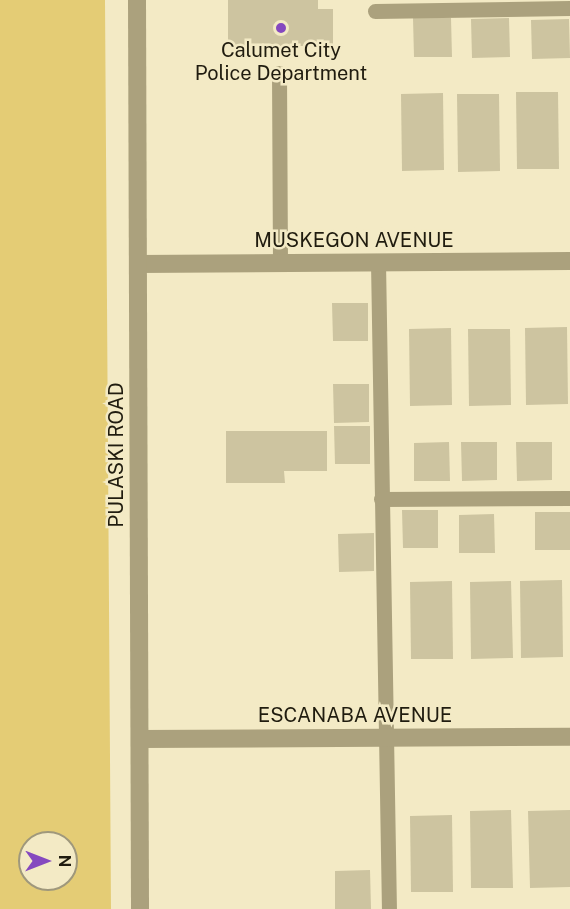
<!DOCTYPE html>
<html>
<head>
<meta charset="utf-8">
<style>
  body { margin:0 }
  #map { position:relative; width:570px; height:909px; overflow:hidden; background:#f3eac5; font-family:"Public Sans",sans-serif }
  div>[style] { position:absolute }
  [style*='--x'] { left:calc(var(--x)*1px); top:calc(var(--y)*1px); width:calc(var(--w)*1px); rotate:calc(var(--a)*1deg) }
  .green>* { inset:0; background:#e4cc75 }
  .building>* { inset:0; background:#cdc4a0 }
  .service>* { height:15px; margin:-7.5px; padding:0 7.5px; transform-origin:7.5px; border-radius:7.5px; background:#aba17d }
  .minor>* { height:18px; margin:-9px; padding:0 9px; transform-origin:9px; border-radius:9px; background:#aba17d }
  .tertiary>* { height:18px; margin:-9px; padding:0 9px; transform-origin:9px; border-radius:9px; background:#aba17d }
  .dots>* { width:16px; height:16px; translate:-50% -50%; box-sizing:border-box; border:3px solid #f3eac5; border-radius:50% }
  span { translate:-50% -50%; white-space:nowrap; text-align:center; line-height:1.15; -webkit-text-stroke:5px #f3eac5; paint-order:stroke }
  .poi-label { font-size:20px; color:#201c0f }
  .street-label { font-size:20px; color:#201c0f }
  .north { position:absolute; left:18px; top:831px; width:60px; height:60px; box-sizing:border-box; background:#f3eac5; border:2px solid #9f987c; border-radius:50%; rotate:90deg; font-size:16px; font-weight:700; line-height:24px; text-align:center; color:#201c0f }
  .north::after { content:''; display:block; margin:auto; width:21px; height:27px; background:#8549bf; clip-path:polygon(50% 0,100% 100%,50% 72%,0 100%) }
</style>
</head>
<body>
<div id="map">
  <div class="green">
    <i style="clip-path:polygon(evenodd,0 0,105px 0,111px 909px,0 909px,0 0,30px 843px,66px 843px,66px 879px,30px 879px,30px 843px)"></i>
  </div>
  <div class="building">
    <i style="clip-path:polygon(228px 0,318px 0,318px 9px,333px 9px,333px 46px,228px 46px)"></i>
    <i style="clip-path:polygon(413px 18px,451px 18px,452px 57px,414px 57px)"></i>
    <i style="clip-path:polygon(509px 18px,510px 57px,472px 58px,471px 19px)"></i>
    <i style="clip-path:polygon(569px 19px,570px 58px,532px 59px,531px 20px)"></i>
    <i style="clip-path:polygon(516px 92px,558px 92px,559px 169px,517px 169px)"></i>
    <i style="clip-path:polygon(443px 93px,444px 170px,402px 171px,401px 94px)"></i>
    <i style="clip-path:polygon(457px 94px,499px 94px,500px 171px,458px 172px)"></i>
    <i style="clip-path:polygon(332px 303px,368px 303px,368px 341px,333px 341px)"></i>
    <i style="clip-path:polygon(567px 327px,568px 404px,526px 405px,525px 328px)"></i>
    <i style="clip-path:polygon(451px 328px,452px 405px,410px 406px,409px 329px)"></i>
    <i style="clip-path:polygon(468px 329px,510px 329px,511px 405px,469px 406px)"></i>
    <i style="clip-path:polygon(333px 384px,369px 384px,369px 422px,334px 423px)"></i>
    <i style="clip-path:polygon(334px 426px,370px 426px,370px 464px,335px 464px)"></i>
    <i style="clip-path:polygon(226px 431px,327px 431px,327px 471px,284px 471px,285px 483px,226px 483px)"></i>
    <i style="clip-path:polygon(449px 442px,450px 481px,414px 481px,414px 443px)"></i>
    <i style="clip-path:polygon(461px 442px,497px 442px,497px 480px,462px 481px)"></i>
    <i style="clip-path:polygon(516px 442px,552px 442px,552px 480px,517px 481px)"></i>
    <i style="clip-path:polygon(402px 510px,438px 510px,438px 548px,403px 548px)"></i>
    <i style="clip-path:polygon(535px 512px,570px 512px,570px 550px,535px 550px)"></i>
    <i style="clip-path:polygon(494px 514px,495px 553px,459px 553px,459px 515px)"></i>
    <i style="clip-path:polygon(374px 533px,374px 571px,339px 572px,338px 534px)"></i>
    <i style="clip-path:polygon(562px 580px,563px 657px,521px 658px,520px 581px)"></i>
    <i style="clip-path:polygon(452px 581px,453px 659px,411px 659px,410px 582px)"></i>
    <i style="clip-path:polygon(511px 581px,513px 658px,471px 659px,470px 582px)"></i>
    <i style="clip-path:polygon(511px 810px,513px 888px,471px 888px,470px 811px)"></i>
    <i style="clip-path:polygon(570px 810px,570px 887px,530px 888px,528px 811px)"></i>
    <i style="clip-path:polygon(452px 815px,453px 892px,411px 892px,410px 816px)"></i>
    <i style="clip-path:polygon(370px 870px,371px 909px,335px 909px,335px 871px)"></i>
  </div>
  <div class="service">
    <i style="--x:375;--y:11;--w:195;--a:-0.9"></i>
    <i style="--x:279;--y:73;--w:190;--a:89.7"></i>
    <i style="--x:378;--y:262;--w:647;--a:89.03"></i>
    <i style="--x:381;--y:499;--w:189;--a:-0.3"></i>
  </div>
  <div class="minor">
    <i style="--x:138;--y:264;--w:432;--a:-0.4"></i>
    <i style="--x:140;--y:739;--w:430;--a:-0.3"></i>
  </div>
  <div class="tertiary">
    <i style="--x:137;--y:0;--w:909;--a:89.81"></i>
  </div>
  <div class="dots">
    <i style="left:281px;top:28px;background:#8549bf"></i>
  </div>
  <div class="poi-label">
    <span style="left:281px;top:62px">Calumet City<br>Police Department</span>
  </div>
  <div class="street-label">
    <span style="left:354px;top:240px">MUSKEGON AVENUE</span>
    <span style="left:116px;top:455px;rotate:-90deg">PULASKI ROAD</span>
    <span style="left:355px;top:715px">ESCANABA AVENUE</span>
  </div>
  <div class="north">N</div>
</div>
</body>
</html>
